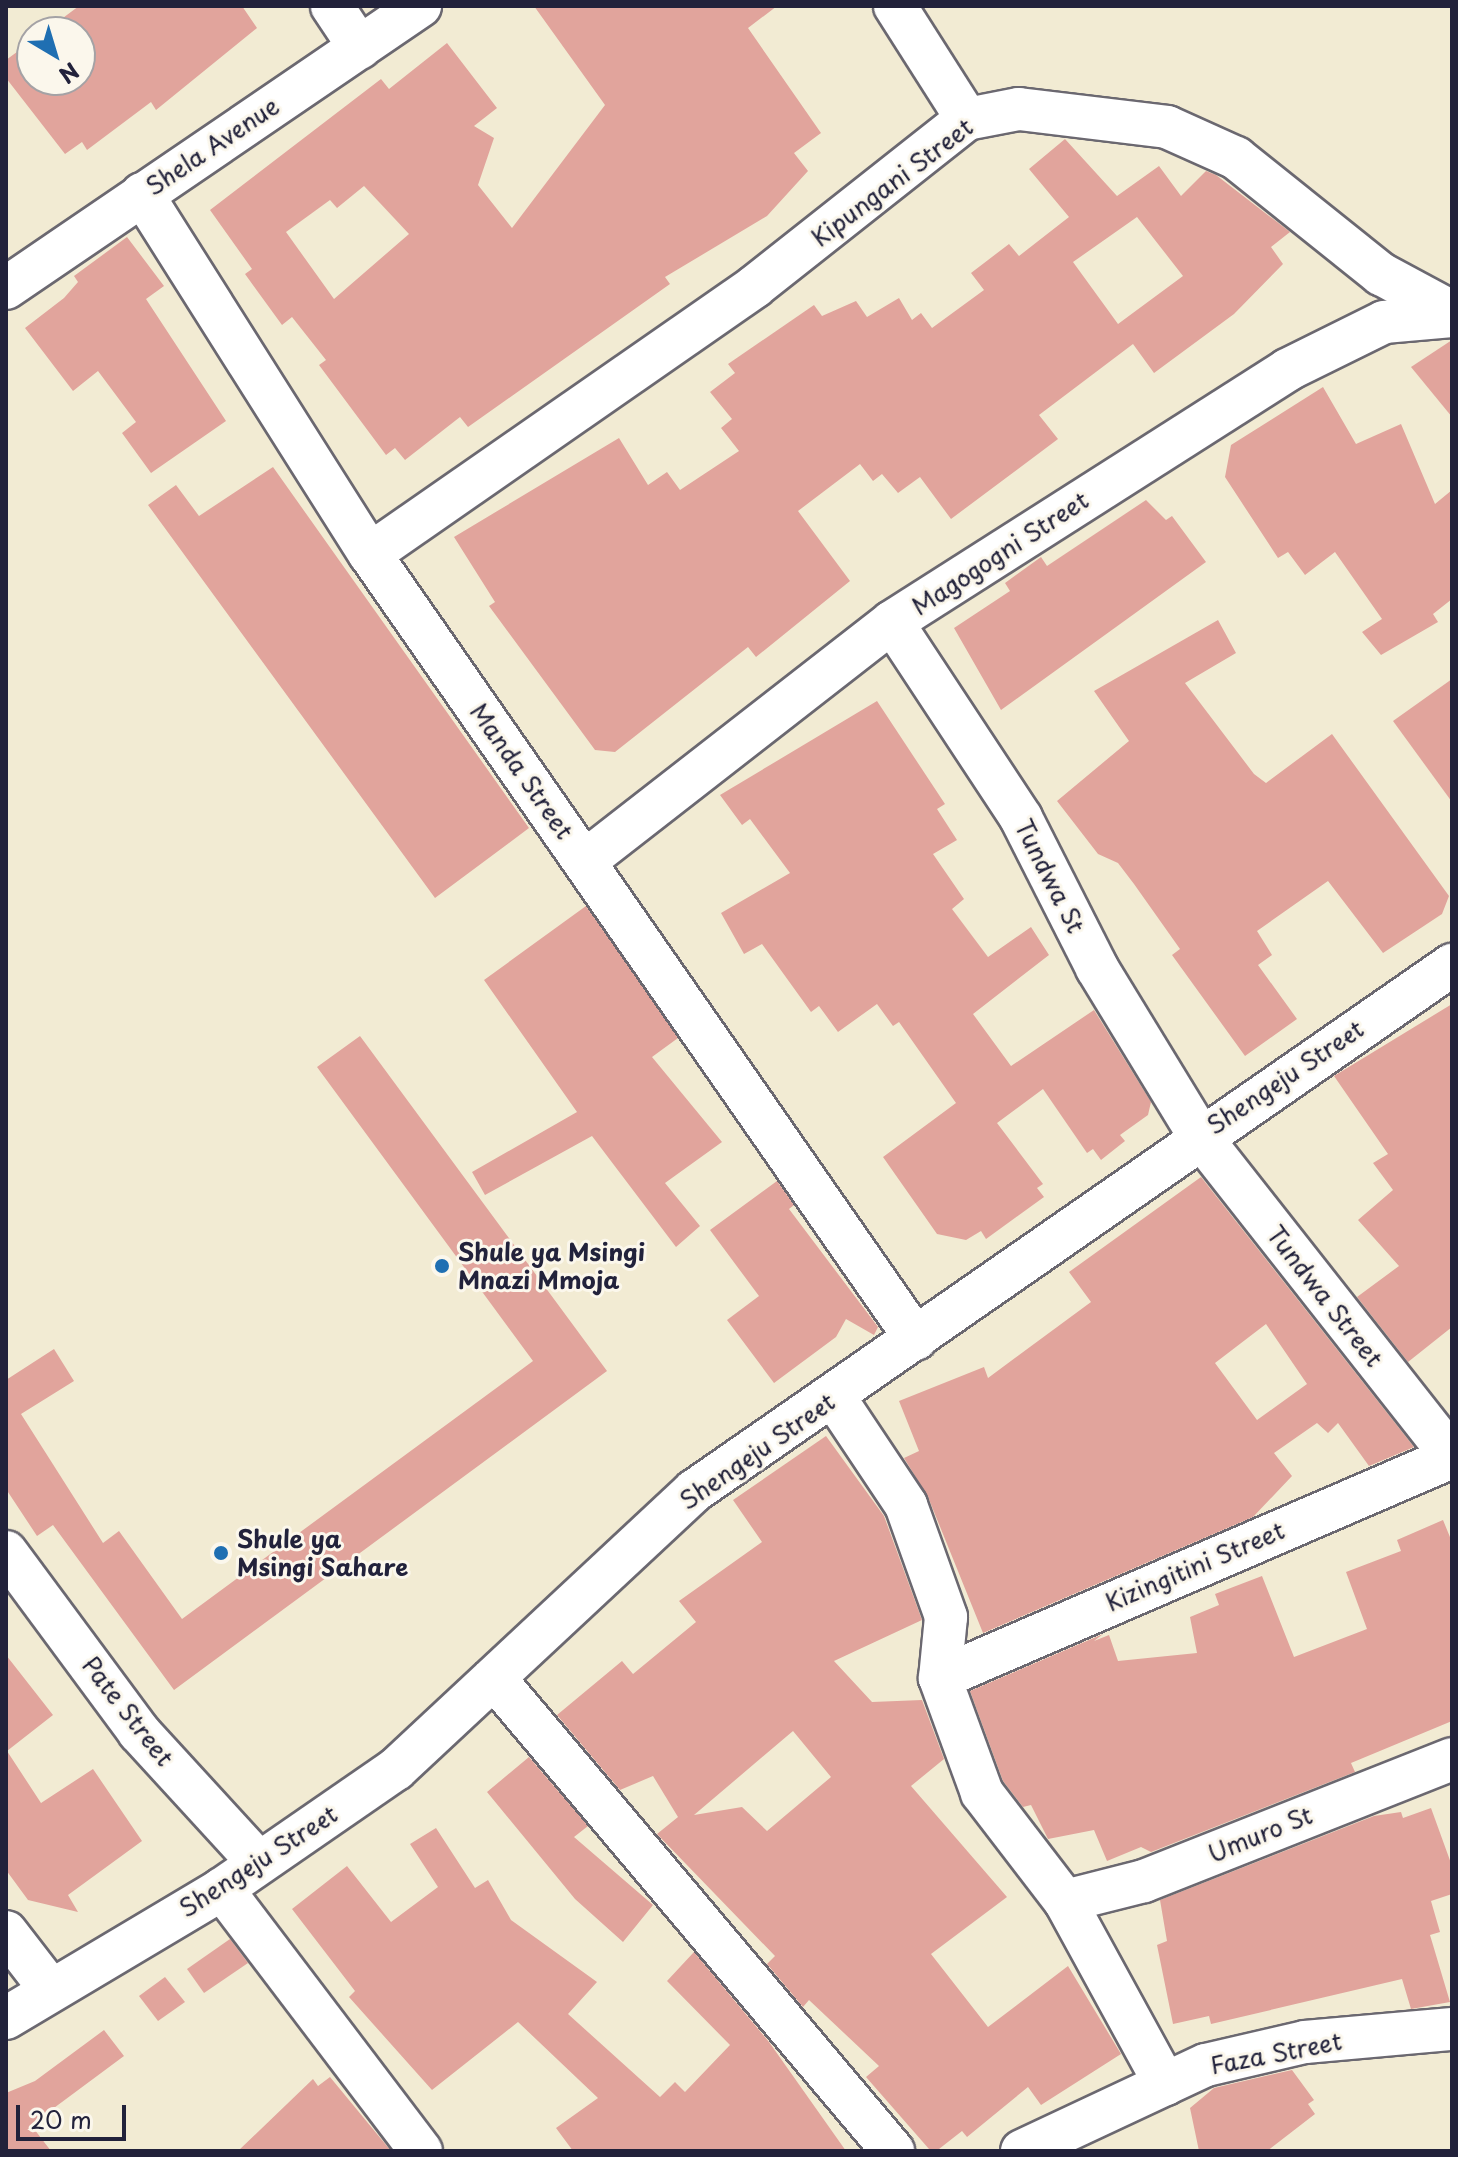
<!DOCTYPE html>
<html>
<head>
<meta charset="utf-8">
<style>
  body { margin:0 }
  #map { position:relative; width:1458px; height:2157px; overflow:hidden; background:#f2ebd3; font-family:"Playpen Sans",sans-serif }
  div>[style] { position:absolute }
  [style*='--x'] { left:calc(var(--x)*1px); top:calc(var(--y)*1px); width:calc(var(--w)*1px); rotate:calc(var(--a)*1deg) }
  .building>* { inset:0; background:#e1a49c }
  .roads { filter:drop-shadow(2px 0 #6b6870) drop-shadow(-2px 0 #6b6870) drop-shadow(0 2px #6b6870) drop-shadow(0 -2px #6b6870) }
  .minor>* { height:42px; margin:-21px; padding:0 21px; transform-origin:21px; border-radius:21px; background:#fff }
  .dots>* { width:22px; height:22px; translate:-50% -50%; box-sizing:border-box; border:4px solid #fbf7ec; border-radius:50% }
  span { translate:-50% -50%; white-space:nowrap; text-align:center; line-height:1.15; -webkit-text-stroke:6px #fbf7ec; paint-order:stroke }
  .street-label { font-size:24px; color:#22223b }
  .poi-label { font-size:24px; color:#22223b; font-weight:700 }
  .left { translate:0 -50%; text-align:left }
  .frame { position:absolute; inset:0; border:8px solid #22223b; pointer-events:none }
  .north { position:absolute; left:16px; top:16px; width:80px; height:80px; box-sizing:border-box; background:#fbf7ec; border:2px solid #a4a2a5; border-radius:50%; rotate:142deg; font-size:22px; font-weight:700; line-height:32px; text-align:center; color:#22223b }
  .north::after { content:''; display:block; margin:auto; width:28px; height:36px; background:#1f6fb2; clip-path:polygon(50% 0,100% 100%,50% 72%,0 100%) }
  .scale { position:absolute; left:16px; top:2105px; width:110px; height:36px; box-sizing:border-box; border:4px solid #22223b; border-top:0; padding-left:10px; font-size:24px; line-height:28px; white-space:nowrap; color:#22223b; -webkit-text-stroke:6px #fbf7ec; paint-order:stroke }
</style>
</head>
<body>
<div id="map">
  <div class="building">
    <i style="clip-path:polygon(79px 6px,242px 6px,257px 28px,156px 110px,151px 102px,87px 150px,82px 142px,65px 154px,6px 78px,6px 60px,32px 41px,32px 80px,80px 80px,80px 32px,44px 32px)"></i>
    <i style="clip-path:polygon(evenodd,534px 6px,777px 6px,748px 28px,821px 133px,794px 153px,808px 171px,767px 216px,665px 277px,670px 284px,468px 427px,460px 417px,405px 460px,395px 448px,386px 455px,319px 365px,326px 360px,292px 317px,282px 325px,245px 274px,252px 269px,210px 210px,381px 79px,389px 89px,447px 43px,497px 108px,474px 126px,494px 138px,478px 185px,512px 228px,605px 105px,534px 6px,364px 186px,409px 234px,334px 299px,286px 232px,330px 200px,337px 208px,364px 186px)"></i>
    <i style="clip-path:polygon(evenodd,1065px 139px,1117px 196px,1159px 166px,1181px 196px,1206px 171px,1216px 175px,1290px 232px,1271px 247px,1283px 264px,1234px 314px,1154px 373px,1133px 344px,1039px 415px,1058px 439px,951px 519px,920px 477px,898px 493px,882px 474px,873px 481px,860px 464px,798px 511px,850px 581px,756px 657px,748px 647px,615px 752px,595px 750px,489px 606px,495px 602px,454px 537px,619px 438px,648px 485px,667px 472px,680px 490px,739px 451px,721px 428px,732px 419px,710px 392px,735px 373px,728px 364px,814px 305px,822px 316px,856px 301px,867px 317px,899px 298px,912px 320px,921px 313px,932px 328px,984px 290px,971px 273px,1009px 244px,1019px 256px,1069px 217px,1029px 169px,1065px 139px,1137px 217px,1183px 276px,1118px 324px,1073px 262px,1137px 217px)"></i>
    <i style="clip-path:polygon(127px 237px,164px 286px,146px 299px,226px 421px,151px 473px,122px 433px,136px 422px,98px 371px,73px 391px,25px 328px,64px 298px,78px 282px,74px 276px)"></i>
    <i style="clip-path:polygon(1452px 340px,1452px 417px,1411px 367px)"></i>
    <i style="clip-path:polygon(1323px 387px,1356px 444px,1401px 424px,1435px 504px,1452px 490px,1452px 599px,1433px 614px,1438px 622px,1381px 655px,1362px 632px,1382px 619px,1335px 552px,1305px 575px,1288px 552px,1278px 558px,1225px 477px,1231px 445px)"></i>
    <i style="clip-path:polygon(273px 467px,529px 828px,435px 898px,148px 505px,176px 485px,199px 516px)"></i>
    <i style="clip-path:polygon(1146px 500px,1166px 520px,1172px 516px,1206px 562px,1001px 710px,954px 628px,1010px 591px,1005px 583px,1041px 557px,1047px 566px)"></i>
    <i style="clip-path:polygon(1218px 620px,1236px 653px,1185px 683px,1254px 774px,1266px 783px,1332px 734px,1449px 896px,1442px 914px,1383px 953px,1328px 881px,1257px 931px,1272px 955px,1258px 965px,1297px 1019px,1245px 1056px,1172px 955px,1180px 949px,1134px 884px,1118px 863px,1098px 854px,1057px 801px,1129px 741px,1094px 691px)"></i>
    <i style="clip-path:polygon(1452px 679px,1452px 802px,1393px 721px)"></i>
    <i style="clip-path:polygon(877px 701px,945px 804px,937px 809px,957px 840px,933px 854px,964px 899px,952px 909px,988px 957px,1031px 927px,1049px 955px,973px 1014px,1011px 1066px,1094px 1010px,1151px 1102px,1148px 1115px,1120px 1135px,1125px 1141px,1101px 1160px,1093px 1149px,1087px 1153px,1043px 1089px,997px 1123px,1043px 1184px,1037px 1188px,1044px 1197px,986px 1239px,981px 1231px,966px 1240px,937px 1234px,883px 1157px,956px 1103px,899px 1022px,893px 1026px,877px 1004px,838px 1032px,819px 1006px,811px 1012px,762px 944px,744px 954px,721px 913px,790px 873px,750px 819px,742px 825px,720px 795px)"></i>
    <i style="clip-path:polygon(586px 906px,678px 1038px,652px 1057px,722px 1142px,665px 1183px,700px 1226px,676px 1247px,592px 1136px,485px 1195px,472px 1172px,577px 1112px,484px 980px)"></i>
    <i style="clip-path:polygon(1452px 1004px,1452px 1327px,1408px 1362px,1357px 1297px,1399px 1266px,1358px 1220px,1393px 1190px,1373px 1163px,1388px 1154px,1334px 1076px)"></i>
    <i style="clip-path:polygon(360px 1036px,607px 1371px,174px 1690px,53px 1525px,37px 1536px,6px 1489px,6px 1380px,54px 1349px,74px 1381px,21px 1414px,103px 1543px,119px 1531px,182px 1619px,533px 1361px,317px 1067px)"></i>
    <i style="clip-path:polygon(evenodd,1201px 1177px,1414px 1447px,1369px 1466px,1338px 1423px,1328px 1433px,1317px 1423px,1274px 1453px,1292px 1476px,1253px 1517px,983px 1633px,928px 1497px,904px 1458px,919px 1451px,899px 1401px,984px 1367px,988px 1378px,1091px 1302px,1069px 1272px,1201px 1177px,1266px 1324px,1307px 1384px,1257px 1420px,1215px 1363px,1266px 1324px)"></i>
    <i style="clip-path:polygon(777px 1181px,794px 1205px,789px 1209px,878px 1327px,874px 1335px,846px 1319px,836px 1337px,774px 1383px,727px 1320px,759px 1296px,710px 1230px)"></i>
    <i style="clip-path:polygon(evenodd,826px 1436px,884px 1516px,922px 1620px,834px 1661px,872px 1702px,922px 1700px,944px 1759px,911px 1786px,1007px 1897px,931px 1954px,988px 2027px,1068px 1966px,1121px 2054px,1041px 2105px,1028px 2087px,967px 2137px,962px 2131px,939px 2149px,929px 2149px,866px 2077px,879px 2066px,809px 2000px,803px 2007px,767px 1964px,775px 1956px,657px 1834px,678px 1817px,653px 1776px,620px 1790px,557px 1715px,622px 1661px,633px 1674px,696px 1622px,679px 1601px,762px 1542px,733px 1500px,826px 1436px,793px 1731px,831px 1777px,767px 1831px,742px 1807px,694px 1815px,793px 1731px)"></i>
    <i style="clip-path:polygon(1443px 1520px,1452px 1542px,1452px 1721px,1351px 1763px,1355px 1772px,1151px 1852px,1141px 1847px,1107px 1861px,1094px 1830px,1048px 1839px,1031px 1805px,1023px 1807px,1003px 1781px,970px 1691px,1103px 1634px,1094px 1641px,1109px 1635px,1118px 1661px,1197px 1653px,1190px 1617px,1219px 1605px,1215px 1594px,1262px 1576px,1294px 1657px,1367px 1629px,1346px 1572px,1401px 1551px,1397px 1540px)"></i>
    <i style="clip-path:polygon(6px 1655px,53px 1715px,7px 1751px,41px 1803px,93px 1769px,142px 1841px,68px 1895px,78px 1912px,28px 1900px,6px 1870px)"></i>
    <i style="clip-path:polygon(529px 1757px,588px 1826px,574px 1837px,653px 1905px,623px 1942px,575px 1899px,487px 1792px)"></i>
    <i style="clip-path:polygon(1431px 1808px,1452px 1866px,1452px 1894px,1431px 1901px,1440px 1932px,1430px 1935px,1450px 2002px,1411px 2009px,1402px 1979px,1211px 2024px,1209px 2016px,1173px 2024px,1157px 1945px,1167px 1941px,1160px 1900px,1374px 1816px,1401px 1812px,1403px 1818px)"></i>
    <i style="clip-path:polygon(436px 1828px,475px 1888px,488px 1880px,511px 1920px,597px 1982px,568px 2014px,660px 2097px,675px 2082px,685px 2092px,730px 2045px,667px 1981px,694px 1952px,769px 2042px,846px 2151px,573px 2151px,556px 2128px,598px 2098px,518px 2022px,432px 2090px,349px 1997px,355px 1991px,292px 1909px,347px 1866px,391px 1922px,438px 1887px,410px 1844px)"></i>
    <i style="clip-path:polygon(230px 1939px,248px 1963px,204px 1993px,187px 1969px)"></i>
    <i style="clip-path:polygon(165px 1977px,185px 2002px,158px 2021px,139px 1996px)"></i>
    <i style="clip-path:polygon(104px 2030px,124px 2056px,31px 2125px,51px 2151px,6px 2151px,6px 2093px,35px 2081px)"></i>
    <i style="clip-path:polygon(1292px 2070px,1314px 2100px,1308px 2104px,1315px 2114px,1267px 2151px,1199px 2151px,1190px 2108px,1214px 2088px)"></i>
    <i style="clip-path:polygon(330px 2077px,391px 2151px,238px 2151px,313px 2079px,318px 2086px)"></i>
  </div>
  <div class="roads">
    <div class="minor">
      <i style="--x:332;--y:6;--w:50;--a:56.3"></i>
      <i style="--x:895;--y:6;--w:134;--a:57.5"></i>
      <i style="--x:142;--y:194;--w:426;--a:57.7"></i>
      <i style="--x:370;--y:554;--w:956;--a:55.18"></i>
      <i style="--x:6;--y:288;--w:501;--a:-34.26"></i>
      <i style="--x:370;--y:554;--w:468;--a:-34.8"></i>
      <i style="--x:754;--y:287;--w:271;--a:-38.3"></i>
      <i style="--x:967;--y:119;--w:53;--a:-10.9"></i>
      <i style="--x:1019;--y:109;--w:149;--a:6.9"></i>
      <i style="--x:1167;--y:127;--w:76;--a:24.2"></i>
      <i style="--x:1236;--y:158;--w:186;--a:38.7"></i>
      <i style="--x:1381;--y:274;--w:81;--a:28.2"></i>
      <i style="--x:892;--y:622;--w:235;--a:56.6"></i>
      <i style="--x:1021;--y:818;--w:168;--a:63.1"></i>
      <i style="--x:1097;--y:968;--w:196;--a:58.6"></i>
      <i style="--x:1199;--y:1135;--w:409;--a:51.8"></i>
      <i style="--x:585;--y:861;--w:389;--a:-37.9"></i>
      <i style="--x:892;--y:622;--w:469;--a:-32.5"></i>
      <i style="--x:1287;--y:370;--w:108;--a:-26.3"></i>
      <i style="--x:1384;--y:322;--w:68;--a:-5"></i>
      <i style="--x:834;--y:1397;--w:130;--a:56.3"></i>
      <i style="--x:906;--y:1505;--w:119;--a:70.3"></i>
      <i style="--x:946;--y:1617;--w:61;--a:95.6"></i>
      <i style="--x:940;--y:1678;--w:122;--a:69.9"></i>
      <i style="--x:982;--y:1793;--w:136;--a:52.5"></i>
      <i style="--x:1065;--y:1901;--w:209;--a:61.3"></i>
      <i style="--x:6;--y:1552;--w:224;--a:53.5"></i>
      <i style="--x:139;--y:1732;--w:176;--a:47.5"></i>
      <i style="--x:494;--y:1678;--w:619;--a:49.85"></i>
      <i style="--x:940;--y:1678;--w:558;--a:-23.35"></i>
      <i style="--x:222;--y:1889;--w:329;--a:52.8"></i>
      <i style="--x:1065;--y:1901;--w:81;--a:-14.2"></i>
      <i style="--x:1144;--y:1881;--w:331;--a:-21.6"></i>
      <i style="--x:6;--y:1932;--w:72;--a:52.3"></i>
      <i style="--x:6;--y:2018;--w:252;--a:-30.8"></i>
      <i style="--x:222;--y:1889;--w:211;--a:-34.6"></i>
      <i style="--x:396;--y:1769;--w:408;--a:-43"></i>
      <i style="--x:694;--y:1491;--w:923;--a:-34.76"></i>
      <i style="--x:1022;--y:2151;--w:203;--a:-25.1"></i>
      <i style="--x:1206;--y:2065;--w:102;--a:-13.1"></i>
      <i style="--x:1305;--y:2042;--w:148;--a:-5.1"></i>
    </div>
  </div>
  <div class="dots">
    <i style="left:442px;top:1266px;background:#1f6fb2"></i>
    <i style="left:221px;top:1553px;background:#1f6fb2"></i>
  </div>
  <div class="street-label">
    <span style="left:212px;top:146px;rotate:-34deg">Shela Avenue</span>
    <span style="left:892px;top:182px;rotate:-37deg">Kipungani Street</span>
    <span style="left:1000px;top:553px;rotate:-33deg">Magogogni Street</span>
    <span style="left:522px;top:771px;rotate:55deg">Manda Street</span>
    <span style="left:1050px;top:876px;rotate:63deg">Tundwa St</span>
    <span style="left:1285px;top:1077px;rotate:-34deg">Shengeju Street</span>
    <span style="left:1325px;top:1296px;rotate:52deg">Tundwa Street</span>
    <span style="left:757px;top:1451px;rotate:-35deg">Shengeju Street</span>
    <span style="left:1195px;top:1566px;rotate:-23deg">Kizingitini Street</span>
    <span style="left:128px;top:1711px;rotate:52deg">Pate Street</span>
    <span style="left:1260px;top:1834px;rotate:-22deg">Umuro St</span>
    <span style="left:258px;top:1861px;rotate:-33deg">Shengeju Street</span>
    <span style="left:1276px;top:2053px;rotate:-11deg">Faza Street</span>
  </div>
  <div class="poi-label">
    <span class="left" style="left:458px;top:1266px">Shule ya Msingi<br>Mnazi Mmoja</span>
    <span class="left" style="left:237px;top:1553px">Shule ya<br>Msingi Sahare</span>
  </div>
  <div class="frame"></div>
  <div class="north">N</div>
  <div class="scale">20 m</div>
</div>
</body>
</html>
